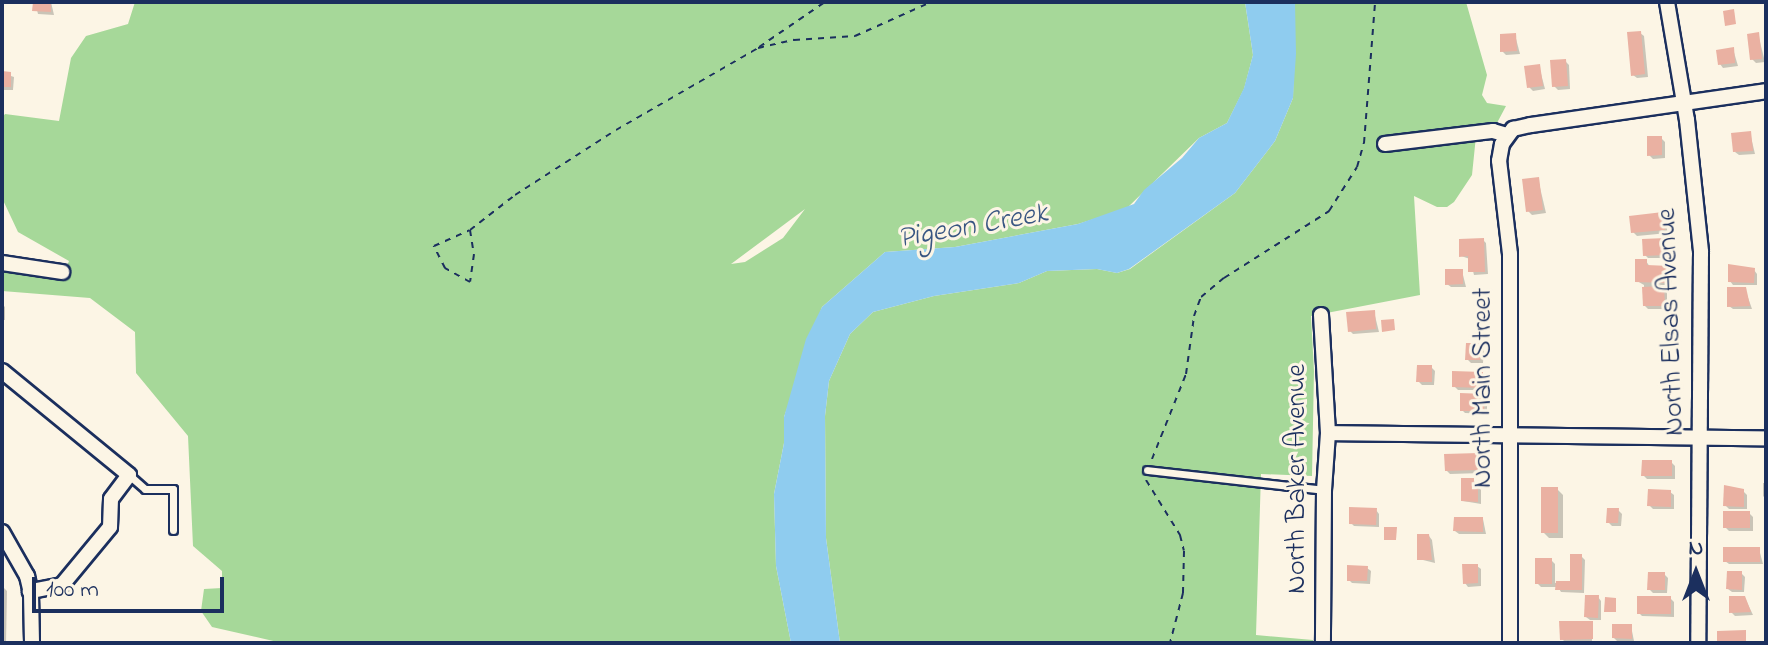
<!DOCTYPE html>
<html>
<head>
<meta charset="utf-8">
<style>
  body { margin:0 }
  #map { position:relative; width:1768px; height:645px; overflow:hidden; background:#fcf5e5; font-family:"Indie Flower",sans-serif }
  div>[style] { position:absolute }
  [style*='--x'] { left:calc(var(--x)*1px); top:calc(var(--y)*1px); width:calc(var(--w)*1px); rotate:calc(var(--a)*1deg) }
  .green>* { inset:0; background:#a6d899 }
  .water>* { inset:0; background:#8fccef }
  .shadow>* { inset:0; background:#0003 }
  .building>* { inset:0; background:#eab1a2 }
  .path>* { height:2px; margin-top:-1px; transform-origin:0; background:repeating-linear-gradient(90deg,#1b2f5e 0 6px,transparent 0 12px) }
  .roads { filter:drop-shadow(2px 0 #1b2f5e) drop-shadow(-2px 0 #1b2f5e) drop-shadow(0 2px #1b2f5e) drop-shadow(0 -2px #1b2f5e) }
  .lane>* { height:7px; margin:-3.5px; padding:0 3.5px; transform-origin:3.5px; border-radius:3.5px; background:#fcf5e5 }
  .street>* { height:14px; margin:-7px; padding:0 7px; transform-origin:7px; border-radius:7px; background:#fcf5e5 }
  span { translate:-50% -50%; white-space:nowrap; text-align:center; line-height:1.15; -webkit-text-stroke:6px #fcf5e5; paint-order:stroke }
  .street-label { font-size:28px; color:#1b2f5e }
  .water-label { font-size:30px; color:#385682; font-style:italic }
  .frame { position:absolute; inset:0; border:4px solid #1b2f5e; pointer-events:none }
  .north { position:absolute; left:1656px; top:533px; width:80px; height:80px; -webkit-text-stroke:6px #fcf5e5; paint-order:stroke; rotate:0deg; font-size:22px; font-weight:700; line-height:32px; text-align:center; color:#1b2f5e }
  .north::after { content:''; display:block; margin:auto; width:28px; height:36px; background:#1b2f5e; clip-path:polygon(50% 0,100% 100%,50% 72%,0 100%) }
  .scale { position:absolute; left:32px; top:577px; width:192px; height:36px; box-sizing:border-box; border:4px solid #1b2f5e; border-top:0; padding-left:10px; font-size:24px; line-height:28px; white-space:nowrap; color:#1b2f5e; -webkit-text-stroke:6px #fcf5e5; paint-order:stroke }
</style>
</head>
<body>
<div id="map">
  <div class="green">
    <i style="clip-path:polygon(evenodd,135px 2px,1245px 2px,1253px 55px,1244px 89px,1227px 123px,1199px 138px,1126px 209px,1078px 224px,955px 247px,885px 252px,822px 307px,784px 417px,784px 443px,774px 494px,776px 566px,791px 643px,282px 643px,212px 627px,201px 611px,204px 589px,222px 588px,222px 571px,193px 546px,188px 436px,136px 373px,135px 332px,90px 298px,2px 291px,2px 270px,62px 278px,69px 261px,18px 232px,2px 198px,2px 118px,5px 114px,59px 121px,71px 58px,86px 36px,128px 24px,135px 2px,805px 209px,783px 238px,745px 262px,731px 264px,805px 209px)"></i>
    <i style="clip-path:polygon(1295px 2px,1466px 2px,1487px 75px,1482px 95px,1487px 103px,1506px 106px,1497px 123px,1476px 136px,1472px 175px,1454px 202px,1447px 207px,1437px 207px,1414px 196px,1420px 295px,1311px 316px,1314px 371px,1312px 476px,1261px 474px,1256px 635px,1313px 640px,1313px 643px,840px 643px,826px 538px,825px 416px,829px 381px,850px 334px,873px 312px,934px 296px,1019px 283px,1047px 271px,1097px 269px,1117px 273px,1130px 269px,1235px 193px,1275px 141px,1293px 98px)"></i>
  </div>
  <div class="water">
    <i style="clip-path:polygon(1245px 2px,1295px 2px,1296px 54px,1293px 98px,1275px 141px,1235px 193px,1129px 269px,1117px 273px,1097px 269px,1047px 271px,1019px 283px,934px 296px,873px 312px,850px 334px,829px 381px,825px 416px,826px 538px,840px 643px,791px 643px,776px 566px,774px 494px,784px 443px,784px 417px,806px 339px,822px 307px,885px 252px,955px 247px,1078px 224px,1134px 204px,1144px 190px,1182px 158px,1199px 138px,1227px 123px,1244px 88px,1253px 55px)"></i>
  </div>
  <div class="shadow">
    <i style="clip-path:polygon(35px 2px,51px 2px,54px 15px,38px 14px)"></i>
    <i style="clip-path:polygon(1640px 33px,1644px 36px,1648px 77px,1637px 78px,1633px 75px)"></i>
    <i style="clip-path:polygon(1758px 34px,1765px 62px,1756px 63px,1752px 59px)"></i>
    <i style="clip-path:polygon(1515px 35px,1520px 54px,1506px 55px,1502px 51px)"></i>
    <i style="clip-path:polygon(1733px 49px,1738px 66px,1723px 68px,1720px 64px)"></i>
    <i style="clip-path:polygon(1565px 61px,1569px 65px,1570px 89px,1558px 90px,1554px 86px)"></i>
    <i style="clip-path:polygon(1539px 66px,1545px 89px,1533px 91px,1529px 87px)"></i>
    <i style="clip-path:polygon(2px 73px,14px 77px,13px 90px,2px 90px)"></i>
    <i style="clip-path:polygon(1750px 133px,1755px 154px,1739px 155px,1735px 152px)"></i>
    <i style="clip-path:polygon(1661px 138px,1665px 142px,1665px 158px,1653px 159px,1649px 155px)"></i>
    <i style="clip-path:polygon(1538px 179px,1546px 213px,1532px 215px,1528px 211px)"></i>
    <i style="clip-path:polygon(1663px 214px,1668px 233px,1637px 236px,1633px 232px)"></i>
    <i style="clip-path:polygon(1483px 240px,1486px 243px,1488px 274px,1474px 275px,1470px 259px,1461px 256px)"></i>
    <i style="clip-path:polygon(1665px 240px,1669px 258px,1648px 258px,1645px 255px)"></i>
    <i style="clip-path:polygon(1646px 261px,1650px 267px,1668px 268px,1672px 271px,1671px 285px,1660px 285px,1667px 292px,1667px 309px,1648px 309px,1644px 305px,1644px 285px,1637px 281px)"></i>
    <i style="clip-path:polygon(1754px 270px,1757px 274px,1757px 285px,1733px 285px,1730px 281px)"></i>
    <i style="clip-path:polygon(1462px 271px,1466px 287px,1451px 287px,1447px 284px)"></i>
    <i style="clip-path:polygon(1745px 289px,1752px 309px,1733px 309px,1729px 306px)"></i>
    <i style="clip-path:polygon(2px 304px,5px 307px,5px 320px,2px 320px)"></i>
    <i style="clip-path:polygon(1374px 312px,1379px 332px,1353px 334px,1350px 331px)"></i>
    <i style="clip-path:polygon(1480px 345px,1484px 349px,1483px 363px,1471px 363px,1467px 359px)"></i>
    <i style="clip-path:polygon(1431px 367px,1435px 371px,1434px 385px,1422px 385px,1418px 381px)"></i>
    <i style="clip-path:polygon(1483px 374px,1486px 377px,1486px 390px,1458px 390px,1454px 386px)"></i>
    <i style="clip-path:polygon(1484px 396px,1487px 400px,1487px 414px,1465px 413px,1462px 410px)"></i>
    <i style="clip-path:polygon(1478px 455px,1482px 473px,1450px 474px,1446px 470px)"></i>
    <i style="clip-path:polygon(1671px 462px,1675px 466px,1675px 479px,1647px 479px,1643px 475px)"></i>
    <i style="clip-path:polygon(1473px 480px,1481px 490px,1481px 504px,1463px 501px)"></i>
    <i style="clip-path:polygon(1763px 483px,1766px 483px,1766px 499px,1763px 496px)"></i>
    <i style="clip-path:polygon(1557px 489px,1563px 495px,1563px 538px,1549px 538px,1543px 532px)"></i>
    <i style="clip-path:polygon(1743px 491px,1747px 495px,1747px 509px,1729px 509px,1725px 505px)"></i>
    <i style="clip-path:polygon(1670px 492px,1674px 495px,1674px 509px,1653px 509px,1649px 505px)"></i>
    <i style="clip-path:polygon(1376px 510px,1379px 514px,1379px 527px,1354px 526px,1351px 523px)"></i>
    <i style="clip-path:polygon(1618px 510px,1622px 514px,1621px 526px,1612px 526px,1608px 522px)"></i>
    <i style="clip-path:polygon(1749px 513px,1753px 517px,1753px 531px,1729px 531px,1725px 527px)"></i>
    <i style="clip-path:polygon(1483px 519px,1486px 534px,1459px 534px,1455px 531px)"></i>
    <i style="clip-path:polygon(1429px 536px,1432px 540px,1435px 563px,1419px 559px)"></i>
    <i style="clip-path:polygon(1759px 549px,1763px 564px,1729px 564px,1725px 561px)"></i>
    <i style="clip-path:polygon(1581px 556px,1585px 560px,1584px 593px,1561px 592px,1558px 587px,1541px 587px,1537px 583px,1551px 560px,1555px 564px,1555px 583px,1572px 583px)"></i>
    <i style="clip-path:polygon(1477px 566px,1481px 569px,1481px 586px,1468px 587px,1465px 583px)"></i>
    <i style="clip-path:polygon(1367px 568px,1371px 571px,1370px 584px,1352px 583px,1349px 580px)"></i>
    <i style="clip-path:polygon(1741px 573px,1745px 577px,1744px 592px,1732px 592px,1728px 589px)"></i>
    <i style="clip-path:polygon(1664px 574px,1668px 578px,1667px 593px,1653px 593px,1649px 589px)"></i>
    <i style="clip-path:polygon(2px 586px,7px 591px,6px 643px,2px 643px)"></i>
    <i style="clip-path:polygon(1598px 597px,1601px 601px,1601px 620px,1590px 620px,1586px 617px)"></i>
    <i style="clip-path:polygon(1670px 598px,1674px 602px,1674px 617px,1642px 616px,1639px 613px)"></i>
    <i style="clip-path:polygon(1745px 598px,1753px 615px,1735px 616px,1731px 612px)"></i>
    <i style="clip-path:polygon(1592px 623px,1592px 642px,1565px 642px,1562px 639px)"></i>
    <i style="clip-path:polygon(1631px 626px,1634px 641px,1617px 641px,1614px 638px)"></i>
  </div>
  <div class="building">
    <i style="clip-path:polygon(33px 2px,51px 2px,51px 12px,32px 11px)"></i>
    <i style="clip-path:polygon(1734px 9px,1736px 24px,1725px 26px,1723px 11px)"></i>
    <i style="clip-path:polygon(1641px 31px,1645px 74px,1631px 76px,1627px 32px)"></i>
    <i style="clip-path:polygon(1759px 32px,1762px 59px,1750px 60px,1747px 34px)"></i>
    <i style="clip-path:polygon(1516px 33px,1517px 51px,1500px 52px,1500px 34px)"></i>
    <i style="clip-path:polygon(1734px 47px,1735px 63px,1718px 65px,1716px 50px)"></i>
    <i style="clip-path:polygon(1566px 59px,1568px 86px,1552px 87px,1550px 60px)"></i>
    <i style="clip-path:polygon(1540px 64px,1543px 86px,1527px 88px,1524px 66px)"></i>
    <i style="clip-path:polygon(2px 71px,11px 72px,11px 87px,2px 87px)"></i>
    <i style="clip-path:polygon(1751px 131px,1753px 151px,1733px 152px,1731px 133px)"></i>
    <i style="clip-path:polygon(1647px 136px,1662px 136px,1662px 155px,1647px 156px)"></i>
    <i style="clip-path:polygon(1539px 177px,1543px 210px,1526px 212px,1522px 179px)"></i>
    <i style="clip-path:polygon(1663px 212px,1665px 230px,1631px 233px,1629px 216px)"></i>
    <i style="clip-path:polygon(1484px 238px,1485px 272px,1468px 272px,1468px 256px,1459px 257px,1459px 239px)"></i>
    <i style="clip-path:polygon(1666px 238px,1666px 255px,1643px 256px,1642px 239px)"></i>
    <i style="clip-path:polygon(1635px 259px,1647px 259px,1647px 265px,1669px 266px,1669px 283px,1635px 282px)"></i>
    <i style="clip-path:polygon(1728px 264px,1755px 268px,1754px 283px,1728px 282px)"></i>
    <i style="clip-path:polygon(1445px 269px,1463px 269px,1463px 284px,1445px 285px)"></i>
    <i style="clip-path:polygon(1664px 286px,1665px 306px,1643px 306px,1642px 287px)"></i>
    <i style="clip-path:polygon(1727px 287px,1746px 287px,1750px 306px,1727px 307px)"></i>
    <i style="clip-path:polygon(1375px 310px,1376px 329px,1348px 332px,1346px 312px)"></i>
    <i style="clip-path:polygon(1394px 319px,1395px 330px,1382px 332px,1381px 320px)"></i>
    <i style="clip-path:polygon(1466px 343px,1481px 343px,1480px 360px,1465px 360px)"></i>
    <i style="clip-path:polygon(1417px 365px,1432px 365px,1432px 382px,1416px 382px)"></i>
    <i style="clip-path:polygon(1452px 371px,1483px 372px,1483px 388px,1452px 387px)"></i>
    <i style="clip-path:polygon(1460px 393px,1485px 394px,1484px 411px,1460px 411px)"></i>
    <i style="clip-path:polygon(1479px 453px,1479px 470px,1445px 471px,1444px 454px)"></i>
    <i style="clip-path:polygon(1642px 460px,1672px 460px,1672px 476px,1641px 476px)"></i>
    <i style="clip-path:polygon(1461px 478px,1474px 478px,1474px 484px,1478px 484px,1478px 502px,1461px 501px)"></i>
    <i style="clip-path:polygon(1724px 485px,1744px 489px,1744px 507px,1723px 506px)"></i>
    <i style="clip-path:polygon(1541px 487px,1558px 487px,1558px 533px,1541px 533px)"></i>
    <i style="clip-path:polygon(1648px 489px,1671px 490px,1671px 507px,1647px 506px)"></i>
    <i style="clip-path:polygon(1349px 507px,1377px 508px,1376px 525px,1349px 524px)"></i>
    <i style="clip-path:polygon(1607px 508px,1619px 508px,1618px 523px,1606px 523px)"></i>
    <i style="clip-path:polygon(1723px 511px,1750px 511px,1750px 528px,1723px 528px)"></i>
    <i style="clip-path:polygon(1454px 517px,1483px 517px,1483px 532px,1453px 531px)"></i>
    <i style="clip-path:polygon(1384px 527px,1397px 527px,1396px 540px,1384px 540px)"></i>
    <i style="clip-path:polygon(1417px 534px,1429px 534px,1432px 560px,1417px 560px)"></i>
    <i style="clip-path:polygon(1723px 547px,1760px 547px,1760px 562px,1723px 562px)"></i>
    <i style="clip-path:polygon(1570px 554px,1582px 554px,1582px 590px,1555px 590px,1556px 581px,1570px 581px)"></i>
    <i style="clip-path:polygon(1535px 558px,1552px 558px,1552px 584px,1535px 584px)"></i>
    <i style="clip-path:polygon(1462px 564px,1478px 564px,1478px 583px,1463px 584px)"></i>
    <i style="clip-path:polygon(1347px 565px,1368px 566px,1367px 581px,1347px 581px)"></i>
    <i style="clip-path:polygon(1727px 571px,1742px 571px,1742px 590px,1726px 589px)"></i>
    <i style="clip-path:polygon(1648px 572px,1665px 572px,1665px 590px,1647px 590px)"></i>
    <i style="clip-path:polygon(1585px 595px,1599px 595px,1598px 618px,1584px 617px)"></i>
    <i style="clip-path:polygon(1637px 596px,1671px 596px,1671px 614px,1637px 614px)"></i>
    <i style="clip-path:polygon(1729px 596px,1745px 596px,1751px 612px,1729px 613px)"></i>
    <i style="clip-path:polygon(1605px 597px,1616px 598px,1616px 612px,1604px 612px)"></i>
    <i style="clip-path:polygon(1559px 621px,1593px 621px,1593px 639px,1560px 640px)"></i>
    <i style="clip-path:polygon(1612px 624px,1632px 624px,1632px 639px,1612px 638px)"></i>
    <i style="clip-path:polygon(1746px 630px,1746px 643px,1717px 643px,1717px 631px)"></i>
  </div>
  <div class="path">
    <i style="--x:759;--y:47;--w:80;--a:-34.3"></i>
    <i style="--x:470;--y:230;--w:24;--a:81"></i>
    <i style="--x:474;--y:254;--w:28;--a:98"></i>
    <i style="--x:470;--y:282;--w:29;--a:-151"></i>
    <i style="--x:445;--y:268;--w:25;--a:-117"></i>
    <i style="--x:434;--y:246;--w:39;--a:-24"></i>
    <i style="--x:470;--y:230;--w:57;--a:-37.9"></i>
    <i style="--x:515;--y:195;--w:120;--a:-32.8"></i>
    <i style="--x:616;--y:130;--w:164;--a:-30"></i>
    <i style="--x:758;--y:48;--w:37;--a:-13"></i>
    <i style="--x:794;--y:40;--w:61;--a:-3.8"></i>
    <i style="--x:855;--y:36;--w:83;--a:-24.1"></i>
    <i style="--x:1152;--y:459;--w:92;--a:-68.2"></i>
    <i style="--x:1186;--y:374;--w:59;--a:-82.1"></i>
    <i style="--x:1194;--y:316;--w:20;--a:-70"></i>
    <i style="--x:1201;--y:297;--w:30;--a:-40"></i>
    <i style="--x:1224;--y:278;--w:125;--a:-32.5"></i>
    <i style="--x:1329;--y:211;--w:52;--a:-57.5"></i>
    <i style="--x:1357;--y:167;--w:25;--a:-74"></i>
    <i style="--x:1364;--y:143;--w:141;--a:-85.5"></i>
    <i style="--x:1146;--y:480;--w:65;--a:58.3"></i>
    <i style="--x:1180;--y:535;--w:16;--a:76"></i>
    <i style="--x:1184;--y:551;--w:42;--a:91.4"></i>
    <i style="--x:1183;--y:593;--w:52;--a:104.6"></i>
  </div>
  <div class="roads">
    <div class="lane">
      <i style="--x:1147;--y:470;--w:178;--a:6.4"></i>
      <i style="--x:129;--y:475;--w:21;--a:41"></i>
      <i style="--x:145;--y:489;--w:28;--a:0"></i>
      <i style="--x:173;--y:489;--w:41;--a:90"></i>
    </div>
    <div class="street">
      <i style="--x:1667;--y:2;--w:120;--a:80.4"></i>
      <i style="--x:1687;--y:120;--w:133;--a:83.9"></i>
      <i style="--x:1701;--y:252;--w:391;--a:90.4"></i>
      <i style="--x:1385;--y:144;--w:109;--a:-6.9"></i>
      <i style="--x:1493;--y:131;--w:15;--a:16"></i>
      <i style="--x:2;--y:263;--w:61;--a:8.5"></i>
      <i style="--x:1321;--y:315;--w:118;--a:86.6"></i>
      <i style="--x:1328;--y:433;--w:57;--a:94"></i>
      <i style="--x:1324;--y:490;--w:153;--a:90.4"></i>
      <i style="--x:2;--y:371;--w:164;--a:39.3"></i>
      <i style="--x:129;--y:475;--w:30;--a:127"></i>
      <i style="--x:111;--y:499;--w:28;--a:92"></i>
      <i style="--x:110;--y:527;--w:75;--a:129.6"></i>
      <i style="--x:62;--y:585;--w:33;--a:169"></i>
      <i style="--x:1328;--y:433;--w:438;--a:0.7"></i>
      <i style="--x:2;--y:532;--w:51;--a:60.4"></i>
      <i style="--x:27;--y:576;--w:18;--a:77"></i>
      <i style="--x:31;--y:594;--w:49;--a:88.8"></i>
      <i style="--x:1510;--y:643;--w:389;--a:-90"></i>
      <i style="--x:1510;--y:254;--w:94;--a:-96.7"></i>
      <i style="--x:1499;--y:161;--w:17;--a:-80"></i>
      <i style="--x:1502;--y:144;--w:19;--a:-54"></i>
      <i style="--x:1513;--y:129;--w:18;--a:-13"></i>
      <i style="--x:1531;--y:125;--w:237;--a:-8.2"></i>
    </div>
  </div>
  <div class="street-label">
    <span style="left:1672px;top:322px;rotate:-92deg">North Elsas Avenue</span>
    <span style="left:1484px;top:388px;rotate:-90deg">North Main Street</span>
    <span style="left:1298px;top:479px;rotate:-90deg">North Baker Avenue</span>
  </div>
  <div class="water-label">
    <span style="left:973px;top:227px;rotate:-10deg">Pigeon Creek</span>
  </div>
  <div class="frame"></div>
  <div class="north">N</div>
  <div class="scale">100 m</div>
</div>
</body>
</html>
